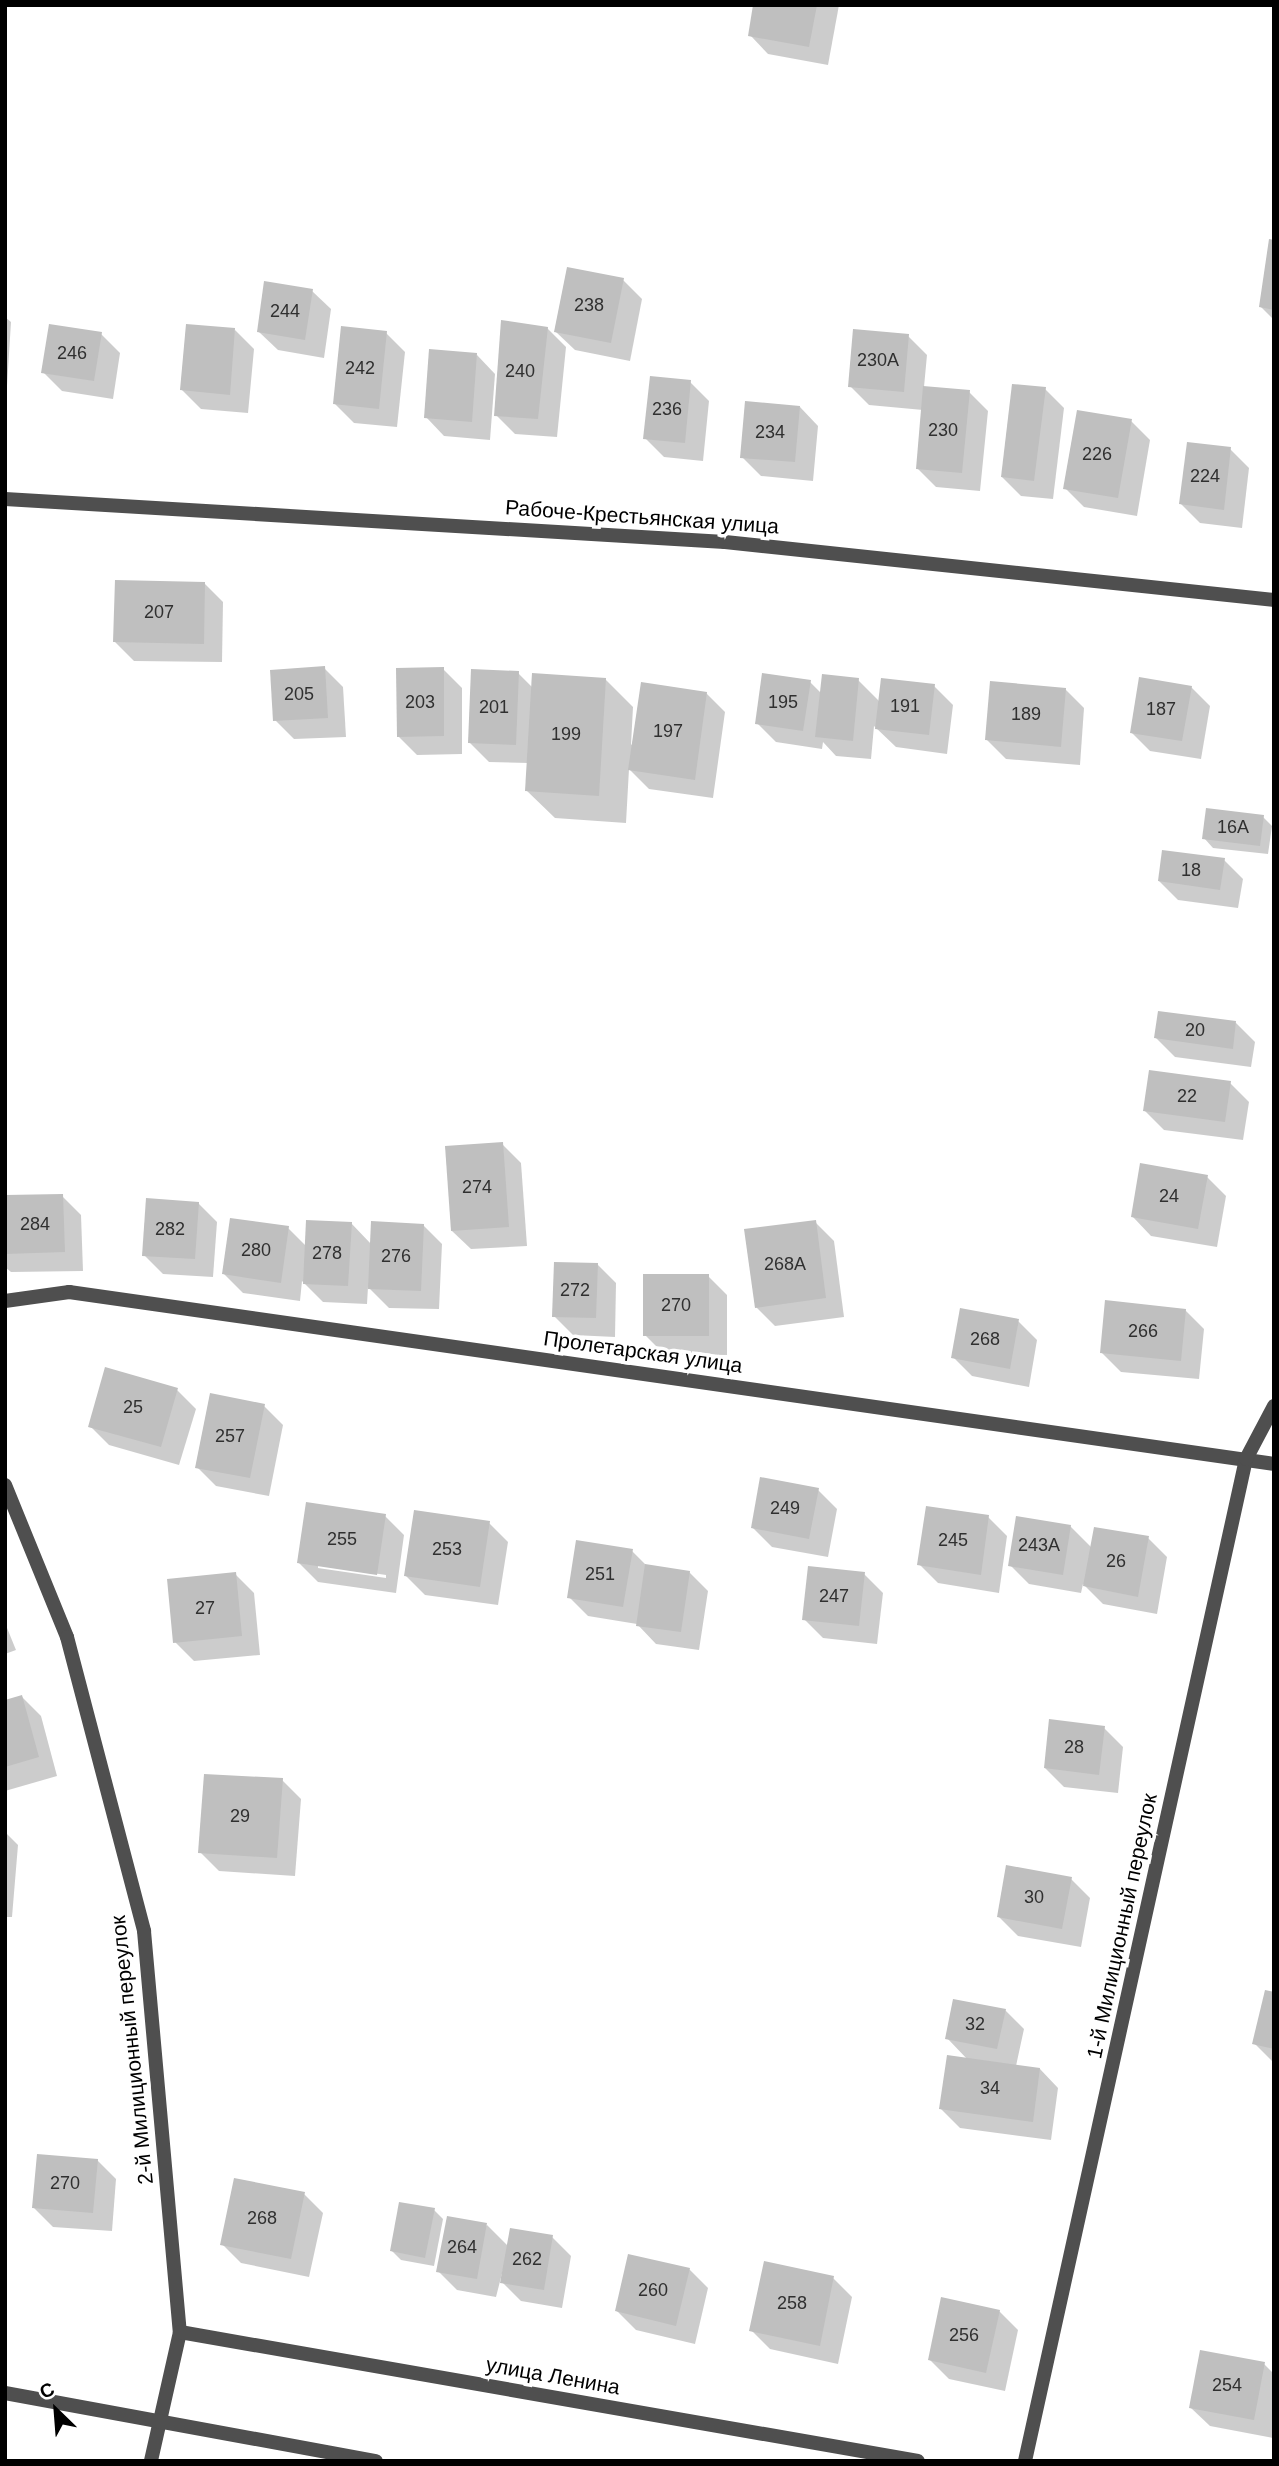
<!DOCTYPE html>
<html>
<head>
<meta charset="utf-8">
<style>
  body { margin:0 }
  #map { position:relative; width:1279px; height:2466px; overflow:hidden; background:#fff; font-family:Arial,sans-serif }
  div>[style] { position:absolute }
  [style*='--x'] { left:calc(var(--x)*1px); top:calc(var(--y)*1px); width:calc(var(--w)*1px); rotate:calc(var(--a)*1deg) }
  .shadow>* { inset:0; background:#0003 }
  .building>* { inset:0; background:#bfbfbf }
  .street>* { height:14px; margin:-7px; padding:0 7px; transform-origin:7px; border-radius:7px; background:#4f4f4f }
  span { translate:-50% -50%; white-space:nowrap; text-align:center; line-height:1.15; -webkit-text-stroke:7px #fff; paint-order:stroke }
  .number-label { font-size:18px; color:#303030 }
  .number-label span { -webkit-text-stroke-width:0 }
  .street-label { font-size:21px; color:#000 }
  .frame { position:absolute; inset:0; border:7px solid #000; pointer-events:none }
  .north { position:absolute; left:21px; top:2375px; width:70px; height:70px; -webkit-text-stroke:5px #fff; paint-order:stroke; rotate:335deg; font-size:19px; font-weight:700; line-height:28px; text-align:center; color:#000 }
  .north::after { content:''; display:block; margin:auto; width:24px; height:32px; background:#000; clip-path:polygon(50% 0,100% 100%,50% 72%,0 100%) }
</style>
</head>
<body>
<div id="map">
  <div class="shadow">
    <i style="clip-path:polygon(755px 5px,839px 5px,828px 65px,768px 54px,750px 35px)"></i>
    <i style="clip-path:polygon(1274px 241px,1274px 320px,1261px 307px)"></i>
    <i style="clip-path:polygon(623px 280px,642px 299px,630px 361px,575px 350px,556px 332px)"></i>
    <i style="clip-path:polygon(312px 291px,331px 309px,324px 358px,278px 350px,259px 332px)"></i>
    <i style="clip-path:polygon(5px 317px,11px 322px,7px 386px,5px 385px)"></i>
    <i style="clip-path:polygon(547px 328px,566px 347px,557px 437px,515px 434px,496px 415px)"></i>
    <i style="clip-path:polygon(235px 330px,254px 349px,248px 413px,201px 409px,182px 390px)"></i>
    <i style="clip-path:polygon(386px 333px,405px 352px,397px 427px,354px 423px,335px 404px)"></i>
    <i style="clip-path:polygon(101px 334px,120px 353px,113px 399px,62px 391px,43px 372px)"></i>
    <i style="clip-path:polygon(908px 336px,927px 355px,924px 387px,969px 392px,988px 411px,980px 491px,936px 487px,917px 468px,923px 410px,869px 405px,850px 386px)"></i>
    <i style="clip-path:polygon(477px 355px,495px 374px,490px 440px,444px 436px,426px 417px)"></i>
    <i style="clip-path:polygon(690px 382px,709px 401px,703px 461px,664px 457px,645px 438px)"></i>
    <i style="clip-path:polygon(1045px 389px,1064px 408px,1053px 499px,1021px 496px,1002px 477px)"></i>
    <i style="clip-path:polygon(800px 407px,818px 426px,813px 481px,761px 476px,742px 457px)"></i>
    <i style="clip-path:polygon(1131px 421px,1150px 440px,1137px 516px,1084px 507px,1065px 488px)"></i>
    <i style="clip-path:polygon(1230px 449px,1249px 468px,1242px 528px,1200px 523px,1181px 504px)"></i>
    <i style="clip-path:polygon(204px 583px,223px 602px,222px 662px,134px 661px,115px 642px)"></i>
    <i style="clip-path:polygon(324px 668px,343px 687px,346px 737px,294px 739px,275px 720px)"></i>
    <i style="clip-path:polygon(443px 669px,462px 688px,462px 754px,417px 755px,398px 736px)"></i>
    <i style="clip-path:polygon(518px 673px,533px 688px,605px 679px,633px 707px,631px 745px,706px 693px,725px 712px,713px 798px,649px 789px,629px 769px,626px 823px,555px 818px,527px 791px,529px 763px,489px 762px,470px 743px)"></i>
    <i style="clip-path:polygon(858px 680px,880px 702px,934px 686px,953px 705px,947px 754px,896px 747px,874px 726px,871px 759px,836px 756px,823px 742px,822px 749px,776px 742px,757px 723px,810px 682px,822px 694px)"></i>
    <i style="clip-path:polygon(1191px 687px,1210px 706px,1201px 759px,1150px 751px,1131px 732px)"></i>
    <i style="clip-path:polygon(1065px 689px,1084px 708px,1080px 765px,1006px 759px,987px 740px)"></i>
    <i style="clip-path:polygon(1263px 817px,1272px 826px,1268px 854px,1213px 848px,1204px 838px)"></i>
    <i style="clip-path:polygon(1224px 860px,1243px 879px,1238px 908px,1178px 900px,1159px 881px)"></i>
    <i style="clip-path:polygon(1236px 1023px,1255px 1042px,1251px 1067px,1175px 1057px,1156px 1038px)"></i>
    <i style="clip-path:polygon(1230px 1083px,1249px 1102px,1243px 1140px,1164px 1130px,1145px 1111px)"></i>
    <i style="clip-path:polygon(502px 1144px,521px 1163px,527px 1246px,471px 1249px,452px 1231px)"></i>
    <i style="clip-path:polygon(1207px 1177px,1226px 1196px,1217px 1247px,1151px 1236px,1133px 1217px)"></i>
    <i style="clip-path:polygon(62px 1196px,81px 1215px,83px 1271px,11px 1272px,5px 1267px,5px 1197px)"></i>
    <i style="clip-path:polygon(198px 1203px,217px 1222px,213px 1277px,163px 1274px,144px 1255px)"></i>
    <i style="clip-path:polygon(815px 1222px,834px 1241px,844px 1317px,775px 1326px,756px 1307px)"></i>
    <i style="clip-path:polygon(351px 1223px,371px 1244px,423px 1225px,442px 1244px,439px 1309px,389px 1308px,368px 1287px,367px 1304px,323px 1302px,302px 1281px,300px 1301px,243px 1293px,224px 1274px,288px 1228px,306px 1246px)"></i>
    <i style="clip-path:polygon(597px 1264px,616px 1283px,615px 1337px,573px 1335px,554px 1316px)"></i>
    <i style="clip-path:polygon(708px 1276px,727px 1295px,727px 1355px,664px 1354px,645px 1335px)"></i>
    <i style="clip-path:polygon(1185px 1310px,1204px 1329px,1199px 1379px,1121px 1372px,1102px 1353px)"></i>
    <i style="clip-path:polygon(1018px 1321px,1037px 1340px,1029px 1387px,972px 1376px,953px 1357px)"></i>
    <i style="clip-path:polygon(177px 1390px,196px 1409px,179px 1465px,109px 1445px,90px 1426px)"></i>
    <i style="clip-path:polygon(264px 1406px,283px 1425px,269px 1496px,216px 1486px,197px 1467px)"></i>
    <i style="clip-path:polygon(818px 1490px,837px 1509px,828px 1557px,772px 1547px,753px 1528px)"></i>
    <i style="clip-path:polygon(evenodd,385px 1516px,404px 1535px,396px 1593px,318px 1582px,299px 1563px,385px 1516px,318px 1565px,386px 1575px,386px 1578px,318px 1568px,318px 1565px)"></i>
    <i style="clip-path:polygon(988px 1517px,1007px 1536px,999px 1593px,938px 1583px,919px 1564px)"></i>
    <i style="clip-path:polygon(489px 1523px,508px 1542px,498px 1605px,425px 1595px,406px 1576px)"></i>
    <i style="clip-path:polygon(1070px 1526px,1091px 1547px,1148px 1538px,1167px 1557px,1157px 1614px,1103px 1604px,1083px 1584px,1081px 1593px,1029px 1584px,1010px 1565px)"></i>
    <i style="clip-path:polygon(632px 1551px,647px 1566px,689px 1572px,708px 1591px,699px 1650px,656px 1644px,637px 1624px,588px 1616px,569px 1597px)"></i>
    <i style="clip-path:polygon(235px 1574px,254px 1593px,260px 1655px,194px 1661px,175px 1642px)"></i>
    <i style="clip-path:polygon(864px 1574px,883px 1593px,877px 1644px,823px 1638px,804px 1619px)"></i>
    <i style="clip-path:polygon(5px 1623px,16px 1650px,5px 1654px)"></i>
    <i style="clip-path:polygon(22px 1697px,41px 1716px,57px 1776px,5px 1791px,5px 1702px)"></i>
    <i style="clip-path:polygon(1104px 1728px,1123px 1747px,1118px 1793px,1064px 1787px,1045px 1768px)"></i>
    <i style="clip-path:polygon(282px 1780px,301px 1799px,295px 1876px,219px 1871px,200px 1852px)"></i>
    <i style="clip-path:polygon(5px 1832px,18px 1845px,12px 1917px,5px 1917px)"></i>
    <i style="clip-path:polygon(1071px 1879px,1090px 1898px,1081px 1947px,1018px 1936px,999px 1917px)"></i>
    <i style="clip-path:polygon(1274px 1994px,1274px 2063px,1254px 2043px)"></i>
    <i style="clip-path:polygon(1005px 2010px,1024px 2029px,1016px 2066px,1040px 2069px,1058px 2088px,1051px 2140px,960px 2128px,941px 2109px,968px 2060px,947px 2038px)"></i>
    <i style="clip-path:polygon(97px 2160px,116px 2179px,112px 2231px,53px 2227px,34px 2208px)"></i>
    <i style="clip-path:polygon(304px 2194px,323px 2213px,309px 2277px,241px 2263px,222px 2244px)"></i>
    <i style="clip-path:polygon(434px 2210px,443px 2219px,434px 2266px,401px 2260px,391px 2250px)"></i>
    <i style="clip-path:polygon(487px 2225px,508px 2246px,552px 2237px,571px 2256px,562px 2308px,521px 2301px,502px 2282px,506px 2258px,496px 2297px,457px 2290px,438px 2271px)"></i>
    <i style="clip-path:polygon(689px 2269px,708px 2288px,695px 2344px,636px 2330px,617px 2311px)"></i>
    <i style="clip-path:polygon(833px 2278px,852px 2297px,838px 2364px,770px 2349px,751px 2330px)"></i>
    <i style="clip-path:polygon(999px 2311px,1018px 2330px,1005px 2391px,949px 2379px,930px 2360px)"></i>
    <i style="clip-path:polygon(1264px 2364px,1274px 2374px,1273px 2438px,1210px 2426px,1191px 2408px)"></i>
  </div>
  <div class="building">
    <i style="clip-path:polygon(753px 5px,817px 5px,809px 47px,748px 36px)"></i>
    <i style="clip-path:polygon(1269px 239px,1274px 240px,1274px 310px,1259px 307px)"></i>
    <i style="clip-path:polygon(567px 267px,624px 278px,611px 343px,554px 332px)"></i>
    <i style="clip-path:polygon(264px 281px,313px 289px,305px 340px,257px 332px)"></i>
    <i style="clip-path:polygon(501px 320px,548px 327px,538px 419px,494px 416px)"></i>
    <i style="clip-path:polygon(49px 324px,102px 332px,94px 381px,41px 373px)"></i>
    <i style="clip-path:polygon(186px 324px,235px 328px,230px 395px,180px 390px)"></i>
    <i style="clip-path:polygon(341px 326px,387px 331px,379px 409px,333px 404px)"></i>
    <i style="clip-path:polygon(853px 329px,909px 334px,904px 392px,848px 387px)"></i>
    <i style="clip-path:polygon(429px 349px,477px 353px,472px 422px,424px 418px)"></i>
    <i style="clip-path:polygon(650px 376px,691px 380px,685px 443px,643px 439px)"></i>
    <i style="clip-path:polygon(1012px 384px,1046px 387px,1034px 481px,1001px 477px)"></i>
    <i style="clip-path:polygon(923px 386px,970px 390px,962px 473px,916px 469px)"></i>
    <i style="clip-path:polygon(745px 401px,800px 406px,795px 462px,740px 458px)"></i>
    <i style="clip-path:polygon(1077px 410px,1132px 419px,1118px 498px,1063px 489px)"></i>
    <i style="clip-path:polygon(1187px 442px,1231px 447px,1224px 510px,1179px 504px)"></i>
    <i style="clip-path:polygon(115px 580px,205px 582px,204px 644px,113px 642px)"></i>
    <i style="clip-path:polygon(325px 666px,328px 718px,273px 721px,270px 670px)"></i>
    <i style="clip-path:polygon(444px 667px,444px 736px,397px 737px,396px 668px)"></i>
    <i style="clip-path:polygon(471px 669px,519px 671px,516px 745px,468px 743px)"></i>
    <i style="clip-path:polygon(532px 673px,606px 678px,599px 796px,525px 791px)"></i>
    <i style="clip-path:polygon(762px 673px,811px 680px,803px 731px,755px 724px)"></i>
    <i style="clip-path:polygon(822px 674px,859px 678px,853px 741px,815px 737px)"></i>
    <i style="clip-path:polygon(1139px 677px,1192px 686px,1182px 741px,1130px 733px)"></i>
    <i style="clip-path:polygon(881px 678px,935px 684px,929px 735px,875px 729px)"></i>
    <i style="clip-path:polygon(990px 681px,1066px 688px,1061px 747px,985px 740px)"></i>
    <i style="clip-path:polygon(641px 682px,707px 692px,695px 780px,628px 770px)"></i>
    <i style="clip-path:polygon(1206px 808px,1264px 815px,1260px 846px,1202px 839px)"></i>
    <i style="clip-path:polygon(1162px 850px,1225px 858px,1220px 890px,1158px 881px)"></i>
    <i style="clip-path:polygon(1158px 1011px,1236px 1021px,1233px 1049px,1154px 1038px)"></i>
    <i style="clip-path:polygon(1149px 1070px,1231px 1081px,1225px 1122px,1143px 1111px)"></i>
    <i style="clip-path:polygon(503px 1142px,509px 1227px,451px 1231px,445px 1146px)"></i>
    <i style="clip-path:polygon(1140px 1163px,1208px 1175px,1198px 1229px,1131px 1217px)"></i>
    <i style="clip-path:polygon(63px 1194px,65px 1252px,5px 1254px,5px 1195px)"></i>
    <i style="clip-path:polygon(146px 1198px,199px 1202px,195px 1259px,142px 1256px)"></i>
    <i style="clip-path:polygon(230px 1218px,289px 1226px,281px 1283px,222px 1274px)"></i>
    <i style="clip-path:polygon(306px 1220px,352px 1222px,348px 1286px,303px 1284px)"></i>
    <i style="clip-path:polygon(816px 1220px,826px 1298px,755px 1308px,744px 1229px)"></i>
    <i style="clip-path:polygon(371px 1221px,424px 1224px,421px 1291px,368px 1289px)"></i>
    <i style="clip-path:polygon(554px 1262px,598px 1263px,596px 1318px,552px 1317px)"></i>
    <i style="clip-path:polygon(643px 1274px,709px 1274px,709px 1336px,643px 1336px)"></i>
    <i style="clip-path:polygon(1105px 1300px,1186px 1309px,1181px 1361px,1100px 1353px)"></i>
    <i style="clip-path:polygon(960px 1308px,1019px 1319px,1010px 1369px,951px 1358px)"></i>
    <i style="clip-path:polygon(105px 1367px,178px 1388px,161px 1447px,88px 1427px)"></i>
    <i style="clip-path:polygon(210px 1393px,265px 1404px,250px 1478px,195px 1468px)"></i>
    <i style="clip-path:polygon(760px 1477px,819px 1488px,809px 1539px,751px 1528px)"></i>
    <i style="clip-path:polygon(306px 1502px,386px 1514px,377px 1575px,297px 1563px)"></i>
    <i style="clip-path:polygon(926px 1506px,989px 1515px,981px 1575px,917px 1565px)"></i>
    <i style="clip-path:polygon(414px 1510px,490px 1521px,480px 1587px,404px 1576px)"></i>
    <i style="clip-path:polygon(1016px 1516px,1071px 1525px,1063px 1575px,1008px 1566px)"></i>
    <i style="clip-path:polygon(1094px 1527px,1149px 1536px,1138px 1597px,1083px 1586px)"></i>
    <i style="clip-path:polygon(576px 1540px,633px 1549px,623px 1607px,567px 1598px)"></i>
    <i style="clip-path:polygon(645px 1564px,690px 1571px,681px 1632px,636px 1626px)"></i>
    <i style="clip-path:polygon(808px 1566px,865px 1572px,859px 1626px,802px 1620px)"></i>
    <i style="clip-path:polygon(236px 1572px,242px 1636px,173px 1643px,167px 1579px)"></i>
    <i style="clip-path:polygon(22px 1695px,39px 1757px,5px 1767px,5px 1700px)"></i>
    <i style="clip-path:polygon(1049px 1719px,1105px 1726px,1099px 1775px,1044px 1768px)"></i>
    <i style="clip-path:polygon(204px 1774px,283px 1778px,277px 1858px,198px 1853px)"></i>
    <i style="clip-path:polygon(1006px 1865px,1072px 1877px,1062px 1929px,997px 1917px)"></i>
    <i style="clip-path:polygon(1265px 1990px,1274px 1992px,1274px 2049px,1252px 2044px)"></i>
    <i style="clip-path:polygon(953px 1999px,1006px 2009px,997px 2049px,945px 2039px)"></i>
    <i style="clip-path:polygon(947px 2055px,1040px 2068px,1033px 2122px,939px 2109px)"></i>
    <i style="clip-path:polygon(37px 2154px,98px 2159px,93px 2213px,32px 2208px)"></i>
    <i style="clip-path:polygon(234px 2178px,305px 2192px,291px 2259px,220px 2245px)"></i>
    <i style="clip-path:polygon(399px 2202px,435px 2208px,425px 2258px,390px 2251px)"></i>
    <i style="clip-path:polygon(447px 2216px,487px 2223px,477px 2279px,436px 2272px)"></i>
    <i style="clip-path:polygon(510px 2228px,553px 2235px,544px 2290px,500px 2283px)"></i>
    <i style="clip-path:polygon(628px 2254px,690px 2268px,676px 2326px,615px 2311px)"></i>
    <i style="clip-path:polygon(764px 2261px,834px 2276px,820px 2346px,749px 2331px)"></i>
    <i style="clip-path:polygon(941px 2297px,1000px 2310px,986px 2373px,928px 2360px)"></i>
    <i style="clip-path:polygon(1200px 2350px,1265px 2362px,1254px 2420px,1189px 2408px)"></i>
  </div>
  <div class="street">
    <i style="--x:5;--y:499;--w:721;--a:3.42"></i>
    <i style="--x:725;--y:542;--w:552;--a:6.03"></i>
    <i style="--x:5;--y:1301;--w:65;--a:-8"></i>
    <i style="--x:69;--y:1292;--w:1217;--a:8.12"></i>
    <i style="--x:5;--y:1485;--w:164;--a:67.8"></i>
    <i style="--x:67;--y:1637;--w:304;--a:75.3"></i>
    <i style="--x:144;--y:1931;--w:403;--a:84.9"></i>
    <i style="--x:180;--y:2332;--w:132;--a:102.7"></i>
    <i style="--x:180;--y:2332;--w:749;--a:9.91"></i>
    <i style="--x:5;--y:2393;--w:377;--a:10.4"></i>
    <i style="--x:1025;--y:2461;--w:1026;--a:-77.56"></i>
    <i style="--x:1246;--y:1459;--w:60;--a:-62.2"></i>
  </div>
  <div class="number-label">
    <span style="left:589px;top:305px">238</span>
    <span style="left:285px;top:311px">244</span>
    <span style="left:72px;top:353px">246</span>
    <span style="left:878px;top:360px">230А</span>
    <span style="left:360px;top:368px">242</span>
    <span style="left:520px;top:371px">240</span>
    <span style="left:667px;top:409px">236</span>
    <span style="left:943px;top:430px">230</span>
    <span style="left:770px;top:432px">234</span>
    <span style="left:1097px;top:454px">226</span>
    <span style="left:1205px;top:476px">224</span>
    <span style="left:159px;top:612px">207</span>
    <span style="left:299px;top:694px">205</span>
    <span style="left:420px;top:702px">203</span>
    <span style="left:783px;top:702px">195</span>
    <span style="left:905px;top:706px">191</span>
    <span style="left:494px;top:707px">201</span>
    <span style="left:1161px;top:709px">187</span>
    <span style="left:1026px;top:714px">189</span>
    <span style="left:668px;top:731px">197</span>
    <span style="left:566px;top:734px">199</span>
    <span style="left:1233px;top:827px">16А</span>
    <span style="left:1191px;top:870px">18</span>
    <span style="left:1195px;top:1030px">20</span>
    <span style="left:1187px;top:1096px">22</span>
    <span style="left:477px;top:1187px">274</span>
    <span style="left:1169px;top:1196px">24</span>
    <span style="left:35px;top:1224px">284</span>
    <span style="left:170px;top:1229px">282</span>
    <span style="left:256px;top:1250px">280</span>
    <span style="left:327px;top:1253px">278</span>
    <span style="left:396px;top:1256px">276</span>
    <span style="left:785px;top:1264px">268А</span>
    <span style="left:575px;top:1290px">272</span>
    <span style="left:676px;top:1305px">270</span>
    <span style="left:1143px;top:1331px">266</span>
    <span style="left:985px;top:1339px">268</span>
    <span style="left:133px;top:1407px">25</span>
    <span style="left:230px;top:1436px">257</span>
    <span style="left:785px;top:1508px">249</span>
    <span style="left:342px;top:1539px">255</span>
    <span style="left:953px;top:1540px">245</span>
    <span style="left:1039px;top:1545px">243А</span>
    <span style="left:447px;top:1549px">253</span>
    <span style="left:1116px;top:1561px">26</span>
    <span style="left:600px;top:1574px">251</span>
    <span style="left:834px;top:1596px">247</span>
    <span style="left:205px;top:1608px">27</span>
    <span style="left:1074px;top:1747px">28</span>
    <span style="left:240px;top:1816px">29</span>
    <span style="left:1034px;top:1897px">30</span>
    <span style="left:975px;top:2024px">32</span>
    <span style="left:990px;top:2088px">34</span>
    <span style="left:65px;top:2183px">270</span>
    <span style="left:262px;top:2218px">268</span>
    <span style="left:462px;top:2247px">264</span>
    <span style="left:527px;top:2259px">262</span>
    <span style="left:653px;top:2290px">260</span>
    <span style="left:792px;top:2303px">258</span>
    <span style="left:964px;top:2335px">256</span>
    <span style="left:1227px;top:2385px">254</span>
  </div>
  <div class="street-label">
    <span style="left:642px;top:517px;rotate:4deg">Рабоче-Крестьянская улица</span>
    <span style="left:643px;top:1352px;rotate:8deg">Пролетарская улица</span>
    <span style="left:1122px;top:1926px;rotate:-78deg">1-й Милиционный переулок</span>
    <span style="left:132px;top:2050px;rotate:-96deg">2-й Милиционный переулок</span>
    <span style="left:553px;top:2376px;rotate:10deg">улица Ленина</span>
  </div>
  <div class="frame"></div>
  <div class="north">С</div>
</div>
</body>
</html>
